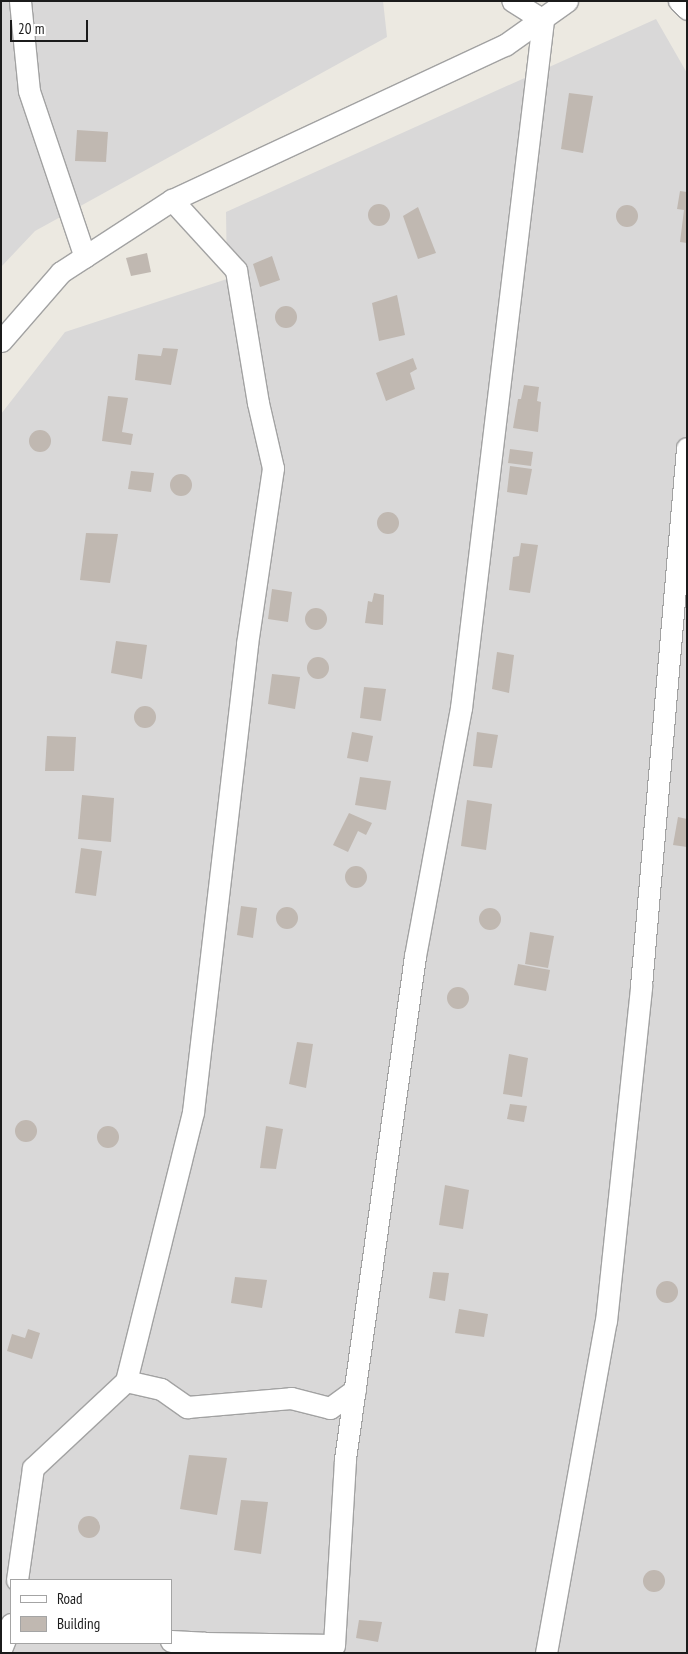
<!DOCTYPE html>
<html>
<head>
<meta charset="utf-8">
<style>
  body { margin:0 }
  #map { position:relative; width:688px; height:1654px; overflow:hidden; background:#ece9e1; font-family:"PT Sans Narrow",sans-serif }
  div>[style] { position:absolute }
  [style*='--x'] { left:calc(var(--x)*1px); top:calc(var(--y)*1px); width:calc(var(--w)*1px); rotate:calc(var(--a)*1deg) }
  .residential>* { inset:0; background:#d9d8d8 }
  .building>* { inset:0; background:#c0b8b1 }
  .round { border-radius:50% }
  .roads { filter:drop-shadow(1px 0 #a2a2a2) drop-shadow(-1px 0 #a2a2a2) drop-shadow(0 1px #a2a2a2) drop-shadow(0 -1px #a2a2a2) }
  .street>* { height:21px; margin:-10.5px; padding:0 10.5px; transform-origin:10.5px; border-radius:10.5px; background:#fff }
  span { translate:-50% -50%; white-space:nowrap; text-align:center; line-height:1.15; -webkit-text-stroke:4.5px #fff; paint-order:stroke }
  .frame { position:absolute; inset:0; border:2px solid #1b1b1b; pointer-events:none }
  .legend { position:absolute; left:10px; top:1579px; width:162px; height:65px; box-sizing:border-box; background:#fff; border:1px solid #a4a4a4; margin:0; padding:6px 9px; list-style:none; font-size:15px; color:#1b1b1b }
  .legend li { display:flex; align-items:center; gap:10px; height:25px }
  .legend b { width:25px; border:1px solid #a4a4a4 }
  .scale { position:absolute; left:10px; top:20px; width:78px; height:22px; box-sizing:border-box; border:2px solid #1b1b1b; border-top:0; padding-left:6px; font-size:15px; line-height:18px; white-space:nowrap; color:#1b1b1b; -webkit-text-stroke:4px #fff; paint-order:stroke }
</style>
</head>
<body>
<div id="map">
  <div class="residential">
    <i style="clip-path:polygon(1px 1px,383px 1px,387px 37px,35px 231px,1px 267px)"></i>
    <i style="clip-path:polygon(evenodd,656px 19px,687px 73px,687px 1653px,1px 1653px,1px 414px,65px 332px,227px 279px,226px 212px,656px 19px,11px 1580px,171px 1580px,171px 1643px,11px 1643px,11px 1580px)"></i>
  </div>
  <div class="building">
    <i style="clip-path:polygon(569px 93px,593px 96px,583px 153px,561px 149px)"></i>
    <i style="clip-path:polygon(77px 130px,108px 132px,106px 162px,75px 161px)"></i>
    <i style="clip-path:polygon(680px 191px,687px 192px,687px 243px,680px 242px,684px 210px,677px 209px)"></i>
    <i class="round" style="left:368px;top:204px;width:22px;height:22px"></i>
    <i class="round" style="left:616px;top:205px;width:22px;height:22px"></i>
    <i style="clip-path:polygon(418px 207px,436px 253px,418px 259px,403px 216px)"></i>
    <i style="clip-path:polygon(147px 253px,151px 272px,131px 276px,126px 258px)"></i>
    <i style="clip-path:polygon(272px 256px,280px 280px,260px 287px,253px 264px)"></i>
    <i style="clip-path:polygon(397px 295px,405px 335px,379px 341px,372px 303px)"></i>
    <i class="round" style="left:275px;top:306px;width:22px;height:22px"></i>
    <i style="clip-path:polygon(163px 348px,178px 349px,171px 385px,135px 380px,138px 354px,161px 356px)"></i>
    <i style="clip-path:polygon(413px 358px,417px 369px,410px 373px,415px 389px,386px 401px,376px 373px)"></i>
    <i style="clip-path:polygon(524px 385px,539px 387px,537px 401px,541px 402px,538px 432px,513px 428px,518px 399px,521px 399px)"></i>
    <i style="clip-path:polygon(108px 396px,128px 398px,122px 432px,133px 434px,131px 445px,102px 441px)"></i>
    <i class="round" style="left:29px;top:430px;width:22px;height:22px"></i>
    <i style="clip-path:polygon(510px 449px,533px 452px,531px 466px,508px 463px)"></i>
    <i style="clip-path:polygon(510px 466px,532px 469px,527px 495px,507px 492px)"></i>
    <i style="clip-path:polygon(131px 471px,154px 473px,151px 492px,128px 489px)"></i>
    <i class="round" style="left:170px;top:474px;width:22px;height:22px"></i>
    <i class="round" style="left:377px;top:512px;width:22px;height:22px"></i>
    <i style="clip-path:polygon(86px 533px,118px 534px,110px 583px,80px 580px)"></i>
    <i style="clip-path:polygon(521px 543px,538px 545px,530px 593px,509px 590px,513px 557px,519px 556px)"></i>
    <i style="clip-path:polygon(272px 589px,292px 592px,288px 622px,268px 619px)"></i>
    <i style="clip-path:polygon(374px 593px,384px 595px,383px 625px,365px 623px,368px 601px,372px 602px)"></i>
    <i class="round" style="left:305px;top:608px;width:22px;height:22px"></i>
    <i style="clip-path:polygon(116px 641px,147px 645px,142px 679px,111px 673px)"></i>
    <i style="clip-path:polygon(497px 652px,514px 655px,509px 693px,492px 689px)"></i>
    <i class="round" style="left:307px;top:657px;width:22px;height:22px"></i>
    <i style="clip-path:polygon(272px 674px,300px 677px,295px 709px,268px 704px)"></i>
    <i style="clip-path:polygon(364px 687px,386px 689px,381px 721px,360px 718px)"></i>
    <i class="round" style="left:134px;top:706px;width:22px;height:22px"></i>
    <i style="clip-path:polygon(352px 732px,373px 736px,368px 762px,347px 758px)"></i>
    <i style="clip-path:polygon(477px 732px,498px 735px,492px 768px,473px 766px)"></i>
    <i style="clip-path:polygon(47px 736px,76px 737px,74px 771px,45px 771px)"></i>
    <i style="clip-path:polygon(360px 777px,391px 781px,386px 810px,355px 805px)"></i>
    <i style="clip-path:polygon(82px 795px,114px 798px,111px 842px,78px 839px)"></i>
    <i style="clip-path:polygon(467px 800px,492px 804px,486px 850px,461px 846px)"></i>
    <i style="clip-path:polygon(349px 813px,372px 823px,366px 835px,358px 831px,348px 852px,333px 845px)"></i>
    <i style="clip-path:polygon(678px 817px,687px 819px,687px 847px,673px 845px)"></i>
    <i style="clip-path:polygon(81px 848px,102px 851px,96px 896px,75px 893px)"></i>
    <i class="round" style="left:345px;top:866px;width:22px;height:22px"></i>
    <i style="clip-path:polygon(241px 906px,257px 908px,253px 938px,237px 935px)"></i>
    <i class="round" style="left:276px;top:907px;width:22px;height:22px"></i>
    <i class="round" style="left:479px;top:908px;width:22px;height:22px"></i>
    <i style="clip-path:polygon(530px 932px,554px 936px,548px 968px,525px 964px)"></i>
    <i style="clip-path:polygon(518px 964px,550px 970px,546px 991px,514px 985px)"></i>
    <i class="round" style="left:447px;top:987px;width:22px;height:22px"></i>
    <i style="clip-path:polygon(297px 1042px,313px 1044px,306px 1088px,289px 1084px)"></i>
    <i style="clip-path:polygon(509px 1054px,528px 1058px,522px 1097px,503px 1094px)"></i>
    <i style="clip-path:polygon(510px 1104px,527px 1106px,524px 1122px,507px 1119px)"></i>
    <i class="round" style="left:15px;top:1120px;width:22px;height:22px"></i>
    <i style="clip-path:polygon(266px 1126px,283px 1129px,276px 1169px,260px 1168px)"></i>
    <i class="round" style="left:97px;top:1126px;width:22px;height:22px"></i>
    <i style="clip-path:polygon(445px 1185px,469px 1190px,463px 1229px,439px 1225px)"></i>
    <i style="clip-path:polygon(433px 1272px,449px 1273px,445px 1301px,429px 1298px)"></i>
    <i style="clip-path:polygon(235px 1277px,267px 1280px,262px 1308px,231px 1303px)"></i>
    <i class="round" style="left:656px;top:1281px;width:22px;height:22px"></i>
    <i style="clip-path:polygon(459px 1309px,488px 1314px,484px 1337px,455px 1333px)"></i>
    <i style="clip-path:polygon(28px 1329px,40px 1333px,32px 1359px,7px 1351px,12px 1334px,25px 1338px)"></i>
    <i style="clip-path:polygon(189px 1455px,227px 1458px,217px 1515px,180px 1509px)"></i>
    <i style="clip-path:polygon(241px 1500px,268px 1502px,261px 1554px,234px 1550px)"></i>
    <i class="round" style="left:78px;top:1516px;width:22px;height:22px"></i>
    <i class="round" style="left:643px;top:1570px;width:22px;height:22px"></i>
    <i style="clip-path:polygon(359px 1620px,382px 1622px,378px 1642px,356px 1638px)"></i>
  </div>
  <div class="roads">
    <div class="street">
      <i style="--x:20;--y:1;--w:90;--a:84.3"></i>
      <i style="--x:29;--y:91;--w:175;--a:71.4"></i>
      <i style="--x:679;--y:1;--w:11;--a:45"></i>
      <i style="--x:1;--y:341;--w:91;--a:-49"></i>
      <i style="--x:61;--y:272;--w:132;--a:-33"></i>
      <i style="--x:172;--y:200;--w:367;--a:-25"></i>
      <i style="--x:505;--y:45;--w:76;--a:-35.4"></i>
      <i style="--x:126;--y:1381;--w:36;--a:13"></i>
      <i style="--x:161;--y:1389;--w:32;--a:35"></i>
      <i style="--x:187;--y:1407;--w:104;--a:-4.9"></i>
      <i style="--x:291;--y:1398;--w:40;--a:14.4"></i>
      <i style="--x:330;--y:1408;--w:31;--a:-36"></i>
      <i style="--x:17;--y:1580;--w:113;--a:-81.9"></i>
      <i style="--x:33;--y:1468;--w:127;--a:-43.1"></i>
      <i style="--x:126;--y:1381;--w:277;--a:-76"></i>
      <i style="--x:193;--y:1112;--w:471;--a:-83.4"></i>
      <i style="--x:247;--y:644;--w:178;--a:-81.6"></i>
      <i style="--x:273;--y:468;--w:67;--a:-103"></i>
      <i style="--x:258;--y:403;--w:135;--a:-99.4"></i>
      <i style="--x:236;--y:270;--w:95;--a:-132.4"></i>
      <i style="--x:171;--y:1641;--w:33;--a:3"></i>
      <i style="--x:1;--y:1649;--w:27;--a:-68"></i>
      <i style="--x:200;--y:1653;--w:11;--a:-68"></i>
      <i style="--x:204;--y:1643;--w:130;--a:0.9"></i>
      <i style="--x:334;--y:1645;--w:186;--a:-86.6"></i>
      <i style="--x:345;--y:1459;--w:508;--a:-82.08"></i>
      <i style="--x:415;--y:956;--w:252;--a:-79.5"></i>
      <i style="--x:461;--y:708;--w:693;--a:-83.2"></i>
      <i style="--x:543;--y:20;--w:36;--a:-148"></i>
      <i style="--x:546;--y:1653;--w:337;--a:-79.8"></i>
      <i style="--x:606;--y:1321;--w:337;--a:-84"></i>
      <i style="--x:641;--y:986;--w:540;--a:-85.11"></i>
    </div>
  </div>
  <div class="frame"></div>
  <ul class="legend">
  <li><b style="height:6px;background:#fff"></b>Road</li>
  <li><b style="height:14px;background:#c0b8b1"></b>Building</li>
  </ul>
  <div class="scale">20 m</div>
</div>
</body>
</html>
